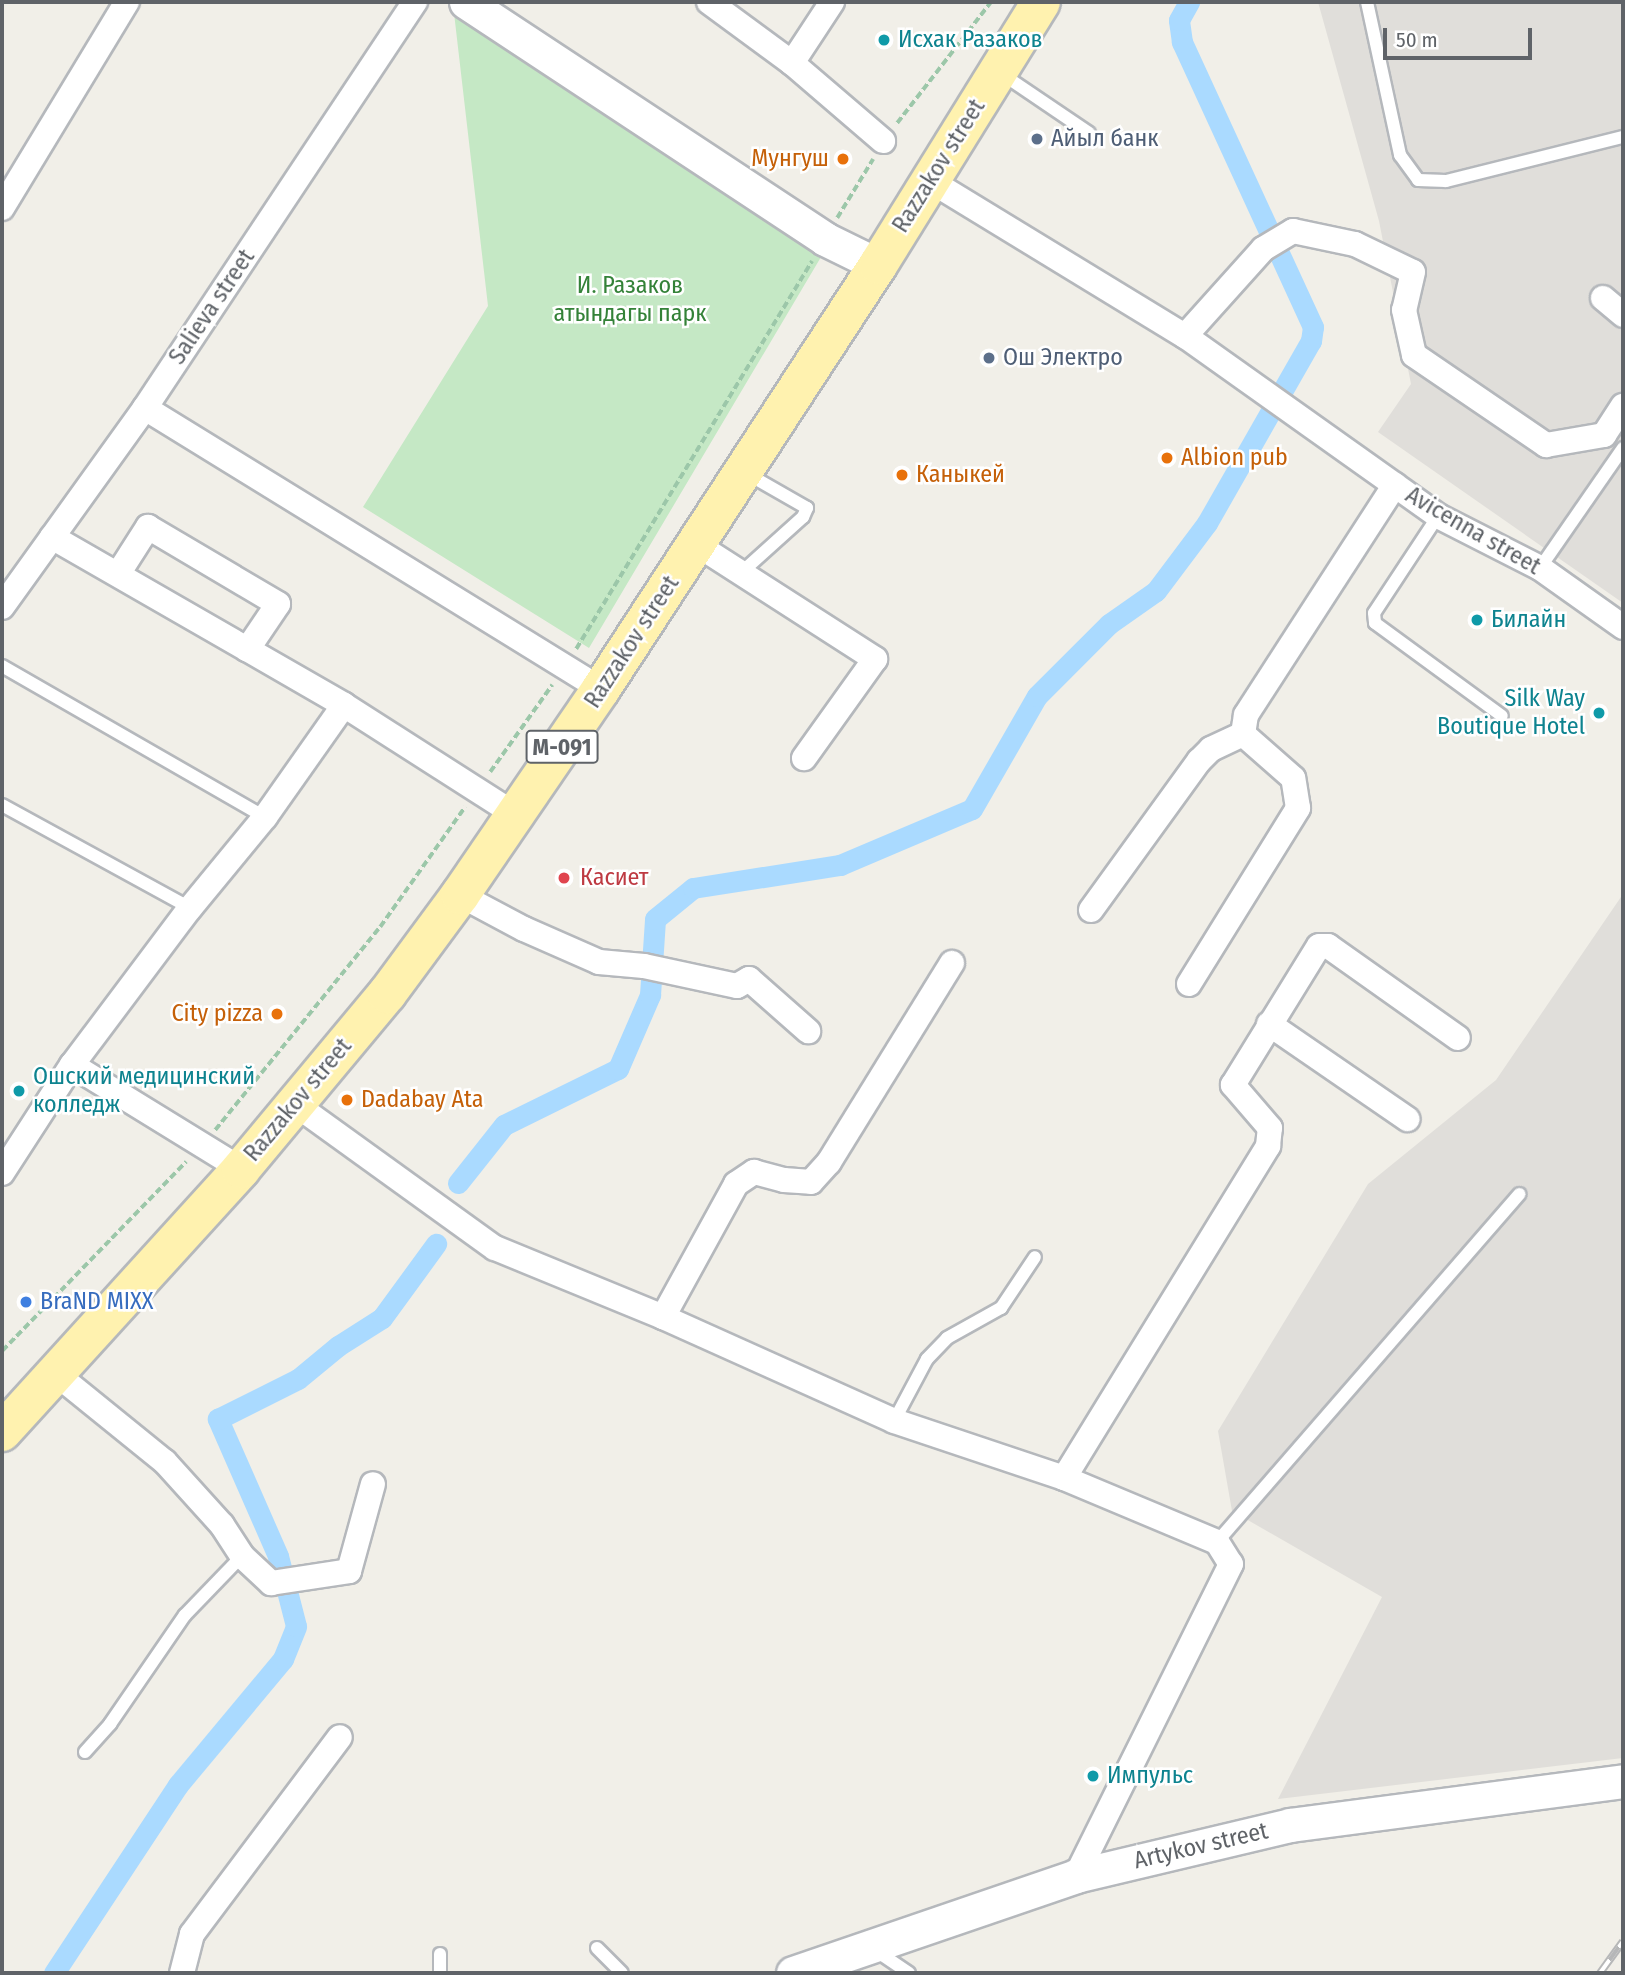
<!DOCTYPE html>
<html>
<head>
<meta charset="utf-8">
<style>
  body { margin:0 }
  #map { position:relative; width:1625px; height:1975px; overflow:hidden; background:#f1efe8; font-family:"Fira Sans Condensed",sans-serif }
  div>[style] { position:absolute }
  [style*='--x'] { left:calc(var(--x)*1px); top:calc(var(--y)*1px); width:calc(var(--w)*1px); rotate:calc(var(--a)*1deg) }
  .industrial>* { inset:0; background:#e0deda }
  .green>* { inset:0; background:#c5e8c5 }
  .canal>* { height:21px; margin:-10.5px; padding:0 10.5px; transform-origin:10.5px; border-radius:10.5px; background:#aadaff }
  .path>* { height:3.5px; margin-top:-1.75px; transform-origin:0; background:repeating-linear-gradient(90deg,#9cc7a9 0 7px,transparent 0 10.5px) }
  .roads { filter:drop-shadow(2px 0 #b5b8bc) drop-shadow(-2px 0 #b5b8bc) drop-shadow(0 2px #b5b8bc) drop-shadow(0 -2px #b5b8bc) }
  .lane>* { height:12px; margin:-6px; padding:0 6px; transform-origin:6px; border-radius:6px; background:#fff }
  .street>* { height:24px; margin:-12px; padding:0 12px; transform-origin:12px; border-radius:12px; background:#fff }
  .secondary>* { height:33px; margin:-16.5px; padding:0 16.5px; transform-origin:16.5px; border-radius:16.5px; background:#fff }
  .primary>* { height:38px; margin:-19px; padding:0 19px; transform-origin:19px; border-radius:19px; background:#fff2af }
  .rail>* { height:8px; margin-top:-4px; transform-origin:0; background:repeating-linear-gradient(90deg,#fff 0 16px,#b6b7b8 0 32px); box-sizing:border-box; border-block:2px solid #b6b7b8 }
  .dots>* { width:19px; height:19px; translate:-50% -50%; box-sizing:border-box; border:4px solid #fff; border-radius:50% }
  span { translate:-50% -50%; white-space:nowrap; text-align:center; line-height:1.15; -webkit-text-stroke:5px #fff; paint-order:stroke }
  .shield-label span { padding:2px 5px; background:#fff; border:2px solid; border-radius:5px; -webkit-text-stroke-width:0 }
  .shield-label { font-size:23px; color:#5f6368; font-weight:700 }
  .culture-label { font-size:24px; color:#0d838f }
  .left { translate:0 -50%; text-align:left }
  .right { translate:-100% -50%; text-align:right }
  .service-label { font-size:24px; color:#4e5e75 }
  .food-label { font-size:24px; color:#c56008 }
  .street-label { font-size:24px; color:#5f6368 }
  .park-label { font-size:24px; color:#348238 }
  .health-label { font-size:24px; color:#be3a42 }
  .shop-label { font-size:24px; color:#366cbe }
  .frame { position:absolute; inset:0; border:4px solid #5f6368; pointer-events:none }
  .scale { position:absolute; left:1383px; top:28px; width:149px; height:32px; box-sizing:border-box; border:4px solid #5f6368; border-top:0; padding-left:9px; font-size:21px; line-height:24px; white-space:nowrap; color:#5f6368; -webkit-text-stroke:5px #fff; paint-order:stroke }
</style>
</head>
<body>
<div id="map">
  <div class="industrial">
    <i style="clip-path:polygon(1318px 2px,1623px 2px,1623px 603px,1378px 432px,1411px 384px,1379px 221px)"></i>
    <i style="clip-path:polygon(1623px 894px,1623px 1758px,1278px 1799px,1382px 1597px,1232px 1511px,1218px 1431px,1368px 1184px,1496px 1080px)"></i>
  </div>
  <div class="green">
    <i style="clip-path:polygon(454px 13px,821px 257px,589px 648px,363px 507px,488px 306px)"></i>
  </div>
  <div class="canal">
    <i style="--x:458;--y:1183;--w:74;--a:-51.6"></i>
    <i style="--x:504;--y:1125;--w:127;--a:-26.2"></i>
    <i style="--x:618;--y:1069;--w:81;--a:-66.6"></i>
    <i style="--x:650;--y:995;--w:76;--a:-86.2"></i>
    <i style="--x:655;--y:919;--w:49;--a:-39.2"></i>
    <i style="--x:693;--y:888;--w:149;--a:-8.9"></i>
    <i style="--x:840;--y:865;--w:143;--a:-23"></i>
    <i style="--x:972;--y:809;--w:130;--a:-60.1"></i>
    <i style="--x:1037;--y:696;--w:102;--a:-45"></i>
    <i style="--x:1109;--y:624;--w:57;--a:-35.1"></i>
    <i style="--x:1156;--y:591;--w:85;--a:-53.1"></i>
    <i style="--x:1207;--y:523;--w:210;--a:-60.3"></i>
    <i style="--x:1311;--y:341;--w:14;--a:-82"></i>
    <i style="--x:1313;--y:327;--w:314;--a:-114.7"></i>
    <i style="--x:1182;--y:42;--w:22;--a:-98"></i>
    <i style="--x:1179;--y:20;--w:21;--a:-61"></i>
    <i style="--x:54;--y:1973;--w:225;--a:-56.6"></i>
    <i style="--x:178;--y:1785;--w:164;--a:-50.2"></i>
    <i style="--x:283;--y:1659;--w:35;--a:-68"></i>
    <i style="--x:296;--y:1626;--w:72;--a:-104.4"></i>
    <i style="--x:278;--y:1556;--w:150;--a:-113.7"></i>
    <i style="--x:218;--y:1419;--w:89;--a:-26.6"></i>
    <i style="--x:298;--y:1379;--w:52;--a:-39.5"></i>
    <i style="--x:338;--y:1346;--w:52;--a:-32.5"></i>
    <i style="--x:382;--y:1318;--w:92;--a:-53.9"></i>
  </div>
  <div class="path">
    <i style="--x:897;--y:123;--w:153;--a:-52.2"></i>
    <i style="--x:837;--y:218;--w:69;--a:-58.6"></i>
    <i style="--x:576;--y:649;--w:454;--a:-58.7"></i>
    <i style="--x:490;--y:772;--w:107;--a:-54.5"></i>
    <i style="--x:215;--y:1130;--w:262;--a:-50.9"></i>
    <i style="--x:380;--y:927;--w:147;--a:-54.7"></i>
    <i style="--x:2;--y:1351;--w:264;--a:-45.8"></i>
  </div>
  <div class="roads">
    <div class="lane">
      <i style="--x:1367;--y:2;--w:157;--a:77.8"></i>
      <i style="--x:1400;--y:155;--w:31;--a:54"></i>
      <i style="--x:1418;--y:180;--w:28;--a:2"></i>
      <i style="--x:1446;--y:181;--w:182;--a:-14"></i>
      <i style="--x:1002;--y:74;--w:105;--a:34.1"></i>
      <i style="--x:1438;--y:516;--w:116;--a:123.4"></i>
      <i style="--x:1374;--y:613;--w:10;--a:84"></i>
      <i style="--x:1375;--y:623;--w:157;--a:36.2"></i>
      <i style="--x:1540;--y:568;--w:146;--a:-55.3"></i>
      <i style="--x:743;--y:571;--w:81;--a:-42"></i>
      <i style="--x:803;--y:517;--w:10;--a:-66"></i>
      <i style="--x:807;--y:508;--w:70;--a:-150.2"></i>
      <i style="--x:2;--y:666;--w:303;--a:29.9"></i>
      <i style="--x:2;--y:805;--w:214;--a:28.7"></i>
      <i style="--x:894;--y:1421;--w:70;--a:-62"></i>
      <i style="--x:927;--y:1359;--w:29;--a:-46"></i>
      <i style="--x:947;--y:1338;--w:62;--a:-29.1"></i>
      <i style="--x:1001;--y:1308;--w:61;--a:-56.3"></i>
      <i style="--x:1217;--y:1542;--w:461;--a:-49"></i>
      <i style="--x:85;--y:1752;--w:38;--a:-48"></i>
      <i style="--x:110;--y:1724;--w:132;--a:-55.5"></i>
      <i style="--x:185;--y:1615;--w:82;--a:-46"></i>
      <i style="--x:597;--y:1948;--w:35;--a:45"></i>
      <i style="--x:875;--y:1950;--w:41;--a:34.1"></i>
      <i style="--x:440;--y:1973;--w:19;--a:-90"></i>
    </div>
    <div class="street">
      <i style="--x:709;--y:2;--w:103;--a:36.3"></i>
      <i style="--x:792;--y:63;--w:120;--a:40.6"></i>
      <i style="--x:792;--y:63;--w:73;--a:-56.7"></i>
      <i style="--x:929;--y:180;--w:300;--a:31.4"></i>
      <i style="--x:1185;--y:336;--w:310;--a:35.4"></i>
      <i style="--x:1438;--y:516;--w:114;--a:27"></i>
      <i style="--x:1540;--y:568;--w:102;--a:35.4"></i>
      <i style="--x:2;--y:208;--w:241;--a:-58.8"></i>
      <i style="--x:1603;--y:298;--w:26;--a:40"></i>
      <i style="--x:1185;--y:336;--w:117;--a:-48.1"></i>
      <i style="--x:1263;--y:249;--w:35;--a:-31"></i>
      <i style="--x:1293;--y:231;--w:63;--a:11.8"></i>
      <i style="--x:1355;--y:244;--w:64;--a:25.8"></i>
      <i style="--x:1413;--y:272;--w:39;--a:103"></i>
      <i style="--x:1404;--y:310;--w:46;--a:77.5"></i>
      <i style="--x:1414;--y:355;--w:160;--a:34.3"></i>
      <i style="--x:1546;--y:445;--w:59;--a:-9.8"></i>
      <i style="--x:1604;--y:435;--w:35;--a:-57"></i>
      <i style="--x:145;--y:408;--w:536;--a:31.64"></i>
      <i style="--x:52;--y:537;--w:337;--a:29.9"></i>
      <i style="--x:344;--y:705;--w:204;--a:32.6"></i>
      <i style="--x:696;--y:544;--w:213;--a:32.7"></i>
      <i style="--x:875;--y:659;--w:122;--a:125.6"></i>
      <i style="--x:118;--y:574;--w:56;--a:-57.4"></i>
      <i style="--x:148;--y:527;--w:151;--a:30.6"></i>
      <i style="--x:278;--y:604;--w:55;--a:124"></i>
      <i style="--x:2;--y:607;--w:245;--a:-54.3"></i>
      <i style="--x:145;--y:408;--w:488;--a:-56.4"></i>
      <i style="--x:460;--y:895;--w:72;--a:28"></i>
      <i style="--x:524;--y:929;--w:82;--a:23.7"></i>
      <i style="--x:599;--y:962;--w:45;--a:5.1"></i>
      <i style="--x:644;--y:966;--w:95;--a:12.1"></i>
      <i style="--x:737;--y:986;--w:14;--a:-30"></i>
      <i style="--x:749;--y:979;--w:79;--a:41.4"></i>
      <i style="--x:1091;--y:910;--w:184;--a:-54.1"></i>
      <i style="--x:1199;--y:761;--w:17;--a:-45"></i>
      <i style="--x:1211;--y:749;--w:35;--a:-25"></i>
      <i style="--x:1189;--y:984;--w:207;--a:-58.2"></i>
      <i style="--x:1298;--y:808;--w:30;--a:-99"></i>
      <i style="--x:1293;--y:778;--w:67;--a:-138.7"></i>
      <i style="--x:1243;--y:734;--w:19;--a:-81"></i>
      <i style="--x:1246;--y:715;--w:274;--a:-57.1"></i>
      <i style="--x:1269;--y:1024;--w:168;--a:34.5"></i>
      <i style="--x:72;--y:1065;--w:198;--a:31.6"></i>
      <i style="--x:295;--y:1104;--w:246;--a:35.8"></i>
      <i style="--x:495;--y:1248;--w:182;--a:22.3"></i>
      <i style="--x:663;--y:1317;--w:253;--a:24.2"></i>
      <i style="--x:894;--y:1421;--w:179;--a:18.5"></i>
      <i style="--x:1064;--y:1478;--w:166;--a:22.7"></i>
      <i style="--x:1217;--y:1542;--w:26;--a:58"></i>
      <i style="--x:1231;--y:1564;--w:348;--a:116.4"></i>
      <i style="--x:2;--y:1173;--w:129;--a:-57.1"></i>
      <i style="--x:72;--y:1065;--w:196;--a:-53.1"></i>
      <i style="--x:190;--y:908;--w:118;--a:-50.5"></i>
      <i style="--x:265;--y:817;--w:137;--a:-54.8"></i>
      <i style="--x:663;--y:1317;--w:152;--a:-61.2"></i>
      <i style="--x:736;--y:1184;--w:22;--a:-34"></i>
      <i style="--x:754;--y:1172;--w:31;--a:15"></i>
      <i style="--x:784;--y:1180;--w:27;--a:4"></i>
      <i style="--x:811;--y:1182;--w:27;--a:-48"></i>
      <i style="--x:829;--y:1162;--w:234;--a:-58.3"></i>
      <i style="--x:55;--y:1373;--w:141;--a:39"></i>
      <i style="--x:165;--y:1462;--w:85;--a:47.9"></i>
      <i style="--x:222;--y:1525;--w:37;--a:57"></i>
      <i style="--x:242;--y:1556;--w:40;--a:43"></i>
      <i style="--x:271;--y:1583;--w:79;--a:-8.7"></i>
      <i style="--x:349;--y:1571;--w:90;--a:-74.6"></i>
      <i style="--x:1064;--y:1478;--w:390;--a:-58.4"></i>
      <i style="--x:1268;--y:1146;--w:18;--a:-84"></i>
      <i style="--x:1270;--y:1128;--w:57;--a:-130.7"></i>
      <i style="--x:1233;--y:1085;--w:163;--a:-58.3"></i>
      <i style="--x:1319;--y:946;--w:9;--a:0"></i>
      <i style="--x:1328;--y:946;--w:159;--a:35.3"></i>
      <i style="--x:182;--y:1973;--w:40;--a:-75.6"></i>
      <i style="--x:192;--y:1934;--w:246;--a:-53.1"></i>
    </div>
    <div class="secondary">
      <i style="--x:466;--y:2;--w:430;--a:33.4"></i>
      <i style="--x:825;--y:239;--w:59;--a:26.1"></i>
      <i style="--x:793;--y:1973;--w:299;--a:-18.9"></i>
      <i style="--x:1076;--y:1876;--w:220;--a:-13.4"></i>
      <i style="--x:1290;--y:1825;--w:336;--a:-7.5"></i>
    </div>
    <div class="primary">
      <i style="--x:2;--y:1432;--w:355;--a:-47.7"></i>
      <i style="--x:241;--y:1169;--w:228;--a:-50.2"></i>
      <i style="--x:387;--y:994;--w:123;--a:-53.6"></i>
      <i style="--x:460;--y:895;--w:250;--a:-55.6"></i>
      <i style="--x:601;--y:689;--w:506;--a:-56.84"></i>
      <i style="--x:878;--y:265;--w:309;--a:-58.2"></i>
    </div>
  </div>
  <div class="rail">
    <i style="--x:1600;--y:1973;--w:39;--a:-54"></i>
  </div>
  <div class="dots">
    <i style="left:884px;top:40px;background:#0f9aa8"></i>
    <i style="left:1037px;top:139px;background:#5c6f8a"></i>
    <i style="left:843px;top:159px;background:#e8710a"></i>
    <i style="left:989px;top:358px;background:#5c6f8a"></i>
    <i style="left:1167px;top:458px;background:#e8710a"></i>
    <i style="left:902px;top:475px;background:#e8710a"></i>
    <i style="left:1477px;top:620px;background:#0f9aa8"></i>
    <i style="left:1599px;top:713px;background:#0f9aa8"></i>
    <i style="left:564px;top:878px;background:#e0444e"></i>
    <i style="left:277px;top:1014px;background:#e8710a"></i>
    <i style="left:19px;top:1091px;background:#0f9aa8"></i>
    <i style="left:347px;top:1100px;background:#e8710a"></i>
    <i style="left:26px;top:1302px;background:#3f7fe0"></i>
    <i style="left:1093px;top:1776px;background:#0f9aa8"></i>
  </div>
  <div class="shield-label">
    <span style="left:562px;top:747px">М-091</span>
  </div>
  <div class="culture-label">
    <span class="left" style="left:898px;top:40px">Исхак Разаков</span>
    <span class="left" style="left:1491px;top:620px">Билайн</span>
    <span class="right" style="left:1585px;top:713px">Silk Way<br>Boutique Hotel</span>
    <span class="left" style="left:33px;top:1091px">Ошский медицинский<br>колледж</span>
    <span class="left" style="left:1107px;top:1776px">Импульс</span>
  </div>
  <div class="service-label">
    <span class="left" style="left:1051px;top:139px">Айыл банк</span>
    <span class="left" style="left:1003px;top:358px">Ош Электро</span>
  </div>
  <div class="food-label">
    <span class="right" style="left:829px;top:159px">Мунгуш</span>
    <span class="left" style="left:1181px;top:458px">Albion pub</span>
    <span class="left" style="left:916px;top:475px">Каныкей</span>
    <span class="right" style="left:263px;top:1014px">City pizza</span>
    <span class="left" style="left:361px;top:1100px">Dadabay Ata</span>
  </div>
  <div class="street-label">
    <span style="left:939px;top:166px;rotate:-58deg">Razzakov street</span>
    <span style="left:212px;top:307px;rotate:-56deg">Salieva street</span>
    <span style="left:1473px;top:531px;rotate:30deg">Avicenna street</span>
    <span style="left:632px;top:642px;rotate:-57deg">Razzakov street</span>
    <span style="left:298px;top:1100px;rotate:-50deg">Razzakov street</span>
    <span style="left:1201px;top:1846px;rotate:-13deg">Artykov street</span>
  </div>
  <div class="park-label">
    <span style="left:630px;top:300px">И. Разаков<br>атындагы парк</span>
  </div>
  <div class="health-label">
    <span class="left" style="left:580px;top:878px">Касиет</span>
  </div>
  <div class="shop-label">
    <span class="left" style="left:40px;top:1302px">BraND MIXX</span>
  </div>
  <div class="frame"></div>
  <div class="scale">50 m</div>
</div>
</body>
</html>
